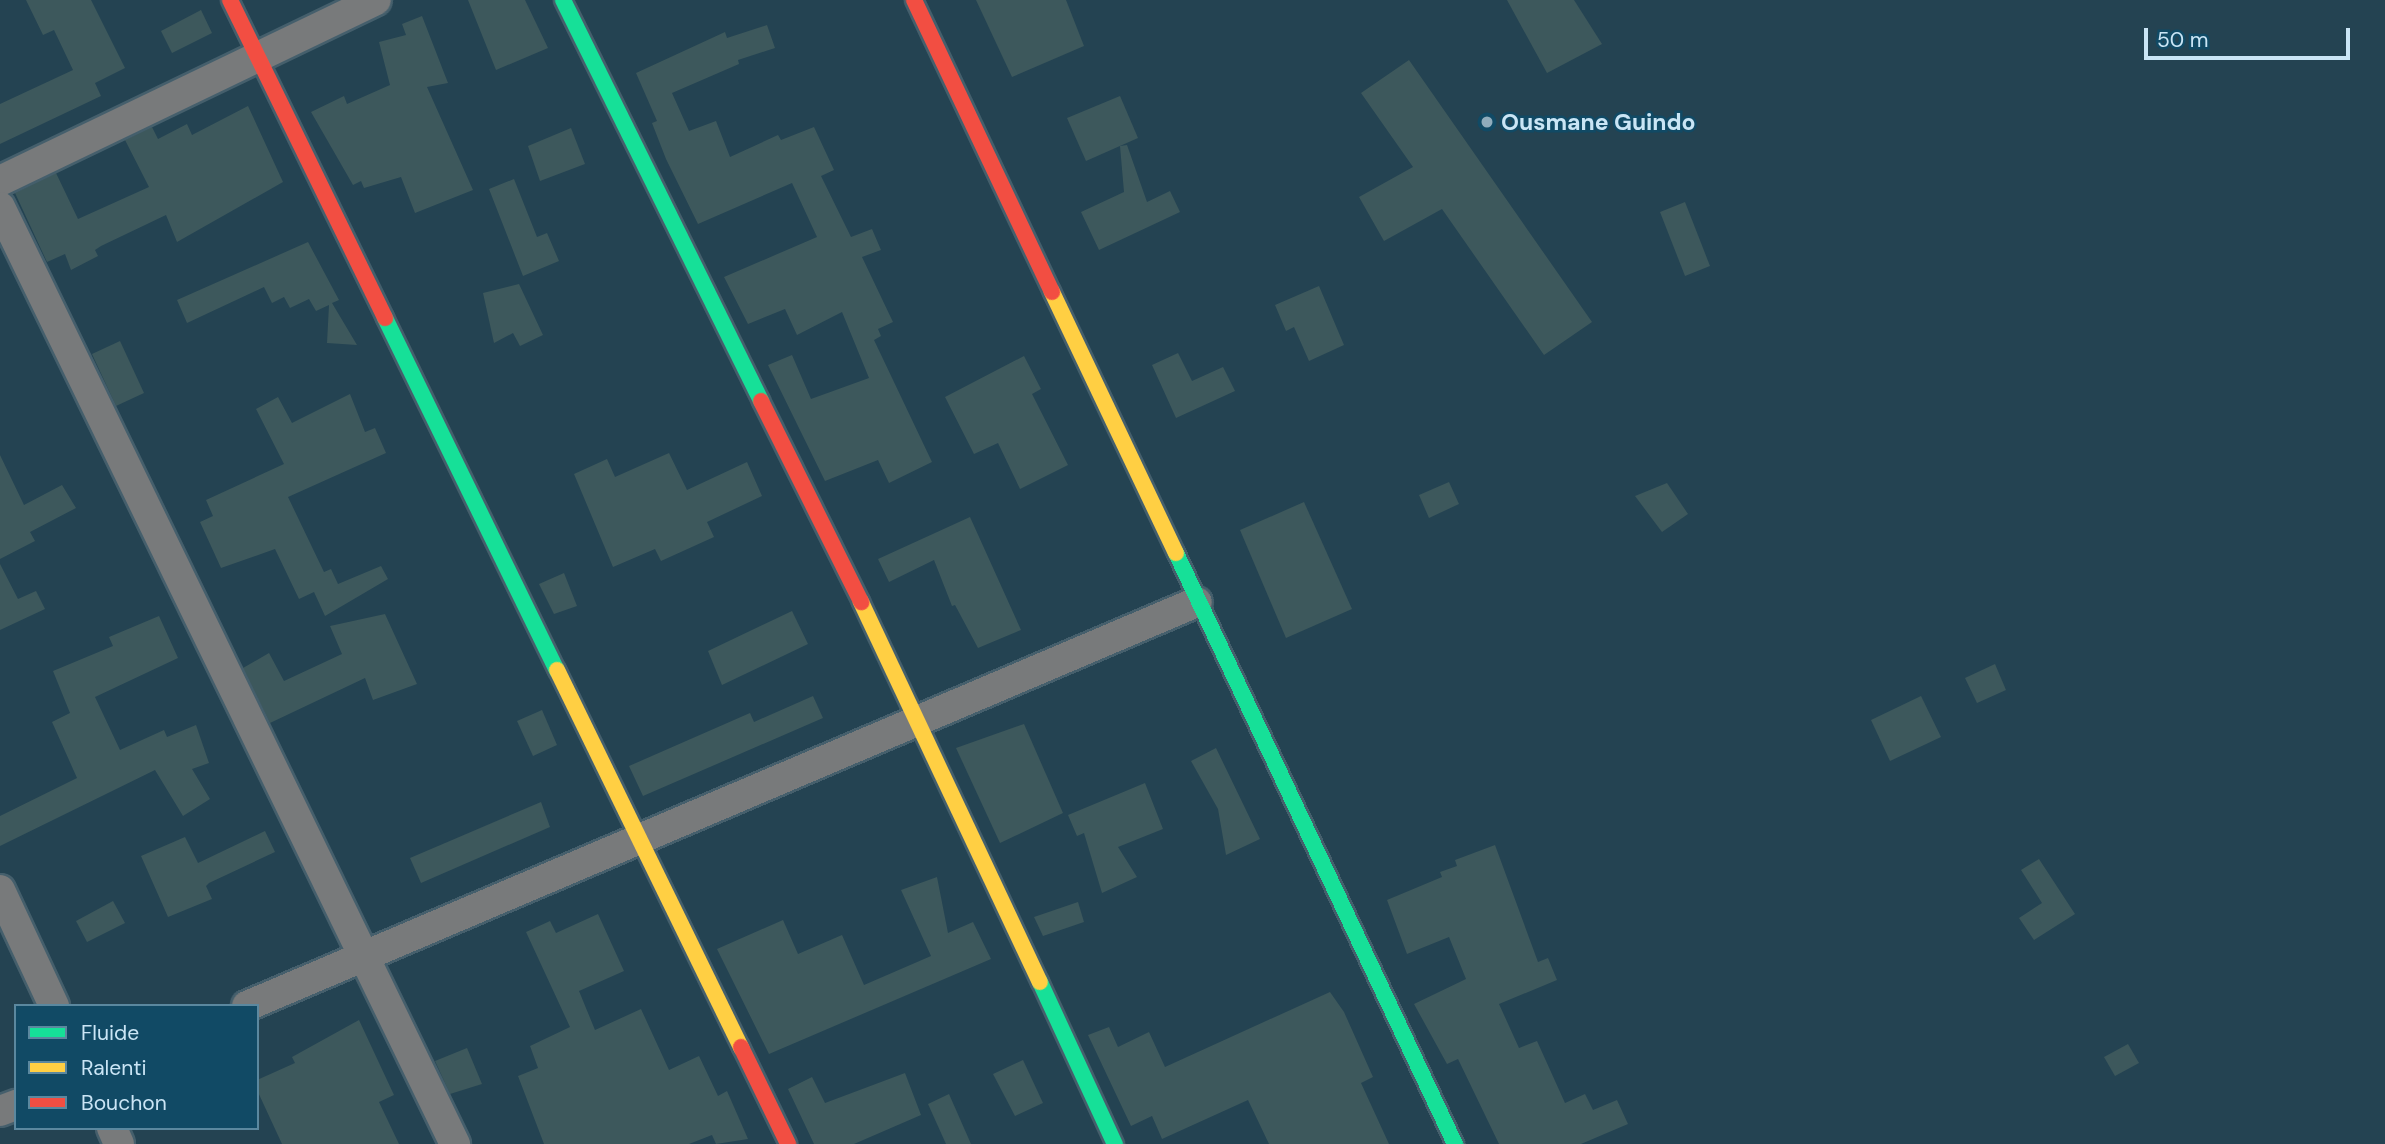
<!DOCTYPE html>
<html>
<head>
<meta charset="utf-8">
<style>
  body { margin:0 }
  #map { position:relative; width:2385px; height:1144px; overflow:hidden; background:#244352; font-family:"DM Sans",sans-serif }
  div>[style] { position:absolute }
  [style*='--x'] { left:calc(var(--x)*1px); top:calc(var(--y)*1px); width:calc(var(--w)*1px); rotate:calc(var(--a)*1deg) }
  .building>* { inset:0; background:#3d585c }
  .roads { filter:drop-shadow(2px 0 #455f6c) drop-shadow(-2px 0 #455f6c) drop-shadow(0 2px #455f6c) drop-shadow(0 -2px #455f6c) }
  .street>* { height:30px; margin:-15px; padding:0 15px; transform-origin:15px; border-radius:15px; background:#787a7b }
  .fast>* { height:16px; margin:-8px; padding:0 8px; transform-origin:8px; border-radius:8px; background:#16e098 }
  .slow>* { height:16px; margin:-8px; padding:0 8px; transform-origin:8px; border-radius:8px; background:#ffcf43 }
  .jam>* { height:16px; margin:-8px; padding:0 8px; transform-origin:8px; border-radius:8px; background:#f24e42 }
  .dots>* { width:19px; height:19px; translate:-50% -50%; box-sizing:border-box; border:4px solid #114a65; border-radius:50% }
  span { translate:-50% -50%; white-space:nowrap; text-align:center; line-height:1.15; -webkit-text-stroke:5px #114a65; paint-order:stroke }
  .poi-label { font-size:23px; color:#cae5f5; font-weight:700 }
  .left { translate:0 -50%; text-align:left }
  .legend { position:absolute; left:14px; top:1004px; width:245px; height:126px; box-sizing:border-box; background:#114a65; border:2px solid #5b889f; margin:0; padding:9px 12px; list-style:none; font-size:21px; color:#cae5f5 }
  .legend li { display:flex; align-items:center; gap:14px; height:35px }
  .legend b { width:35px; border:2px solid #5b889f }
  .scale { position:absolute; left:2144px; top:28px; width:206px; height:32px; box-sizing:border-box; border:4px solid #cae5f5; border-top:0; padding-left:9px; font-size:21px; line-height:24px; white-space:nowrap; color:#cae5f5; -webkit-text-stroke:5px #114a65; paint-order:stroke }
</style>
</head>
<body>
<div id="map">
  <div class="building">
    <i style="clip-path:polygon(26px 0,91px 0,125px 68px,95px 83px,101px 96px,0 144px,0 104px,73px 70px,54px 30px,43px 35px)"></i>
    <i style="clip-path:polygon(468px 0,525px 0,548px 48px,496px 70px)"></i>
    <i style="clip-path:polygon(976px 0,1066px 0,1084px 46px,1012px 77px)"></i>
    <i style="clip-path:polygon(1507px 0,1574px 0,1602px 44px,1547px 73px)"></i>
    <i style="clip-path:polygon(201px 10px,212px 33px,172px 53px,161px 31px)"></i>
    <i style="clip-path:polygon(422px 16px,448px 83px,427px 87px,473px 190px,415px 213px,401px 177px,364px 188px,361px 181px,353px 185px,311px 112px,344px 96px,347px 104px,390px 85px,379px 42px,406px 35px,402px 24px)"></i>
    <i style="clip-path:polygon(767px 25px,775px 48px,738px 60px,739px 64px,672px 93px,689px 131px,716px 121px,730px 157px,778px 135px,781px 140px,814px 127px,834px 170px,821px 176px,851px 237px,872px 229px,881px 250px,862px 257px,893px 322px,878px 329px,881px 336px,874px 340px,932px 462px,889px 483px,878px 460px,825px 481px,768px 365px,792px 355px,811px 399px,869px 378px,842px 312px,797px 335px,785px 309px,748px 324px,724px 277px,817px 237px,792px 183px,698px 224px,666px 159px,652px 123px,657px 121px,636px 73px,725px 32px,727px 38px)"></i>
    <i style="clip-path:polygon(1409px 60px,1592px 322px,1544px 355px,1442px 209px,1384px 241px,1359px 197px,1413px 167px,1361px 93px)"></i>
    <i style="clip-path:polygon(1120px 96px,1138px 138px,1086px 161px,1067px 118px)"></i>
    <i style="clip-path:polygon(248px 106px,283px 182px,177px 242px,166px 215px,101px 246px,95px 250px,98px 256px,71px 270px,65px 254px,47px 262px,15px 193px,56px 173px,78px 219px,149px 187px,125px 140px,152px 127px,158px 139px,187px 124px,192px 135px)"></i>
    <i style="clip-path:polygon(571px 128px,585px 164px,540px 181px,528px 146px)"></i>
    <i style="clip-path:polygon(1127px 145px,1147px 202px,1170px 191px,1180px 212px,1099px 250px,1081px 212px,1124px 192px,1120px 146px)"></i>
    <i style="clip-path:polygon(514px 179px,537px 237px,547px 233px,559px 261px,523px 276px,489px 189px)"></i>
    <i style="clip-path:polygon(1685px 202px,1710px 266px,1685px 276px,1660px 212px)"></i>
    <i style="clip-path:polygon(308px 242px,339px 300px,332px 303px,357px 345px,327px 343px,329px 305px,316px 311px,309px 299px,290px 308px,284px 297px,272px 303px,264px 287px,187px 323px,177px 300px)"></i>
    <i style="clip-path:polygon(519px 284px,543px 335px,520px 346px,513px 333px,494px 343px,483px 293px)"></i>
    <i style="clip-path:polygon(1319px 286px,1344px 345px,1309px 361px,1294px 327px,1286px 331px,1275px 305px)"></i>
    <i style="clip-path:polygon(120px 341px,144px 393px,116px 406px,92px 354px)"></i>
    <i style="clip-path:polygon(1178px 353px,1192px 381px,1223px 367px,1235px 391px,1176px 418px,1152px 365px)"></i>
    <i style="clip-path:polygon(1024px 356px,1041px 389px,1032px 394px,1068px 465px,1020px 489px,998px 443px,974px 454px,945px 397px)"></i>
    <i style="clip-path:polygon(350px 394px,365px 432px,375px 428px,386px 453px,288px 497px,324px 572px,331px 569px,338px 584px,381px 566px,388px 579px,325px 616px,314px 592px,299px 599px,275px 549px,221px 568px,200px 522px,213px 516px,206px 500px,284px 464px,256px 409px,278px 397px,292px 423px)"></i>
    <i style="clip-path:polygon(669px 453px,687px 490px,747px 462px,762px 496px,707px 522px,714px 537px,661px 561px,655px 549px,613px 567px,574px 474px,607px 459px,615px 477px)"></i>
    <i style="clip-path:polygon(0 455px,24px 505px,62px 485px,76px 508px,30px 532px,35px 541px,0 559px)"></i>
    <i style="clip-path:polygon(1449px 482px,1459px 504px,1429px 518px,1419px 495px)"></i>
    <i style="clip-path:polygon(1667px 483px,1688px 514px,1662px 532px,1635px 496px)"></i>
    <i style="clip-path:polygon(1304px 502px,1352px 609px,1286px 638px,1240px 530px)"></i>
    <i style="clip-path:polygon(970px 517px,1021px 630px,978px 648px,955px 605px,952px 606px,934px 560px,889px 582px,878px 559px)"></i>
    <i style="clip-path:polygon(0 564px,18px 599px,36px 591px,45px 609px,0 630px)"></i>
    <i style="clip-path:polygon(564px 573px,577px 606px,554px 614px,539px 584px)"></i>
    <i style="clip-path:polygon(792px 611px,808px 644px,722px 685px,708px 651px)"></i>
    <i style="clip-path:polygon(385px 614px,417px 684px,373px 700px,365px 678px,270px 723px,243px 668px,269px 653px,284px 681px,342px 654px,330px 626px)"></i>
    <i style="clip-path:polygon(159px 616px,178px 658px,95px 697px,120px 750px,164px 730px,167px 737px,196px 725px,209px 763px,192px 769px,210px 799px,183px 816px,155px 770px,0 846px,0 816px,77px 778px,52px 722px,70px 713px,53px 671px,113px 646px,109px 637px)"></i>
    <i style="clip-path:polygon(1995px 664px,2006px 690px,1977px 703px,1965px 678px)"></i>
    <i style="clip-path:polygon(813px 696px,823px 718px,643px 796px,629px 766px,750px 713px,754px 722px)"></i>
    <i style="clip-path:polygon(1921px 696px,1941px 737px,1890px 761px,1871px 720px)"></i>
    <i style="clip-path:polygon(542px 710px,557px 745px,533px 756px,517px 721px)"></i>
    <i style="clip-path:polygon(1024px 724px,1063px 813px,1000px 843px,956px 748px)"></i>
    <i style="clip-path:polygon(1216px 748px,1260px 839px,1226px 855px,1218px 809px,1191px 761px)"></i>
    <i style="clip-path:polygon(1145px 783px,1163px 829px,1118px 847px,1137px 877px,1102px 893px,1084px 833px,1077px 836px,1068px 815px)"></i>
    <i style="clip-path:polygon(541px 802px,550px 827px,421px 883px,410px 858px)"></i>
    <i style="clip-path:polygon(265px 831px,275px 852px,209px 883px,206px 886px,212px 899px,168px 917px,141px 856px,185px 837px,198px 863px)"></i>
    <i style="clip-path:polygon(1495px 845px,1538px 962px,1548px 958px,1557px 980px,1499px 1004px,1519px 1048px,1537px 1041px,1565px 1103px,1585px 1094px,1593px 1110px,1617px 1100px,1628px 1124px,1581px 1144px,1499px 1144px,1458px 1059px,1447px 1064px,1414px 1004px,1466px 979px,1449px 937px,1407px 954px,1387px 900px,1442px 877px,1440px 872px,1457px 866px,1455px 860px)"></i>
    <i style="clip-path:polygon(2039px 859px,2075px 914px,2034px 940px,2019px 918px,2042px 903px,2021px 870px)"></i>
    <i style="clip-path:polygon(937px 877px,948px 933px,973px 922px,991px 959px,769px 1054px,717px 949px,783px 920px,798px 954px,842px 935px,864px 985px,931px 956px,901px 890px)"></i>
    <i style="clip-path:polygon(113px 901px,125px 923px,87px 942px,76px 921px)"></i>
    <i style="clip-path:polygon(1078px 902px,1084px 922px,1043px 936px,1034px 917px)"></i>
    <i style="clip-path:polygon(598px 914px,624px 971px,579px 991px,595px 1030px,641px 1009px,669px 1070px,699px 1056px,718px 1096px,727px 1091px,748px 1139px,716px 1144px,712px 1135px,689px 1144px,544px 1144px,518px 1076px,538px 1068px,530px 1046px,570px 1027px,526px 932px,550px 921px,556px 933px)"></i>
    <i style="clip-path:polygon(1330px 992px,1344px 1012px,1373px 1077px,1361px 1083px,1389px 1144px,1269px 1144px,1248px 1100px,1162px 1139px,1152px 1116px,1131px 1126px,1088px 1035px,1109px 1027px,1118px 1047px,1149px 1032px,1165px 1067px)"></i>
    <i style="clip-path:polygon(359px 1020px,394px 1095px,379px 1102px,399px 1144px,282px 1144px,257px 1090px,257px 1080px,295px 1063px,292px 1057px)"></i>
    <i style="clip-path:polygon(2128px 1044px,2139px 1063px,2115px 1076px,2104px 1057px)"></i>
    <i style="clip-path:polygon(467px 1048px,482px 1084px,450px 1094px,435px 1061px)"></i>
    <i style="clip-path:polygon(1023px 1060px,1043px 1103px,1015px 1116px,993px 1074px)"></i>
    <i style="clip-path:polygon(905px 1073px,921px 1115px,854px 1144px,814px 1144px,788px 1089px,812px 1077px,825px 1103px)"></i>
    <i style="clip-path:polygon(949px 1094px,971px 1144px,946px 1144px,928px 1104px)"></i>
  </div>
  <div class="roads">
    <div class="street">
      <i style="--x:0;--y:181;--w:417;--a:-25.7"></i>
      <i style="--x:0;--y:207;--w:1042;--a:64.1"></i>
      <i style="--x:0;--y:890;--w:128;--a:65"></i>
      <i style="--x:247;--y:1006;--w:1032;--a:-23.04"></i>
      <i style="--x:0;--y:1111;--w:17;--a:-21"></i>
      <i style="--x:112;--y:1128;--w:17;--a:66"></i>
    </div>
    <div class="fast">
      <i style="--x:563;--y:0;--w:447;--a:63.7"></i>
      <i style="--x:385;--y:318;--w:392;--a:64"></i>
      <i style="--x:1176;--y:553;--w:654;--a:64.73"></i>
      <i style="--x:1040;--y:982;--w:179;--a:65.2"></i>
    </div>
    <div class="slow">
      <i style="--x:1052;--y:292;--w:289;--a:64.6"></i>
      <i style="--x:861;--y:602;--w:420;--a:64.8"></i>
      <i style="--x:557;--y:670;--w:420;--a:64"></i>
    </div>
    <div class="jam">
      <i style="--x:230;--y:0;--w:354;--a:64"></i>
      <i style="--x:914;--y:0;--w:323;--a:64.7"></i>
      <i style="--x:761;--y:401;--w:225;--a:63.5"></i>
      <i style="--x:741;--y:1047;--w:108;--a:64.1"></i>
    </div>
  </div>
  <div class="dots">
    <i style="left:1487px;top:122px;background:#90acbc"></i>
  </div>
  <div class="poi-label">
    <span class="left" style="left:1501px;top:122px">Ousmane Guindo</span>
  </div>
  <ul class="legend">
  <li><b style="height:9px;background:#16e098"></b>Fluide</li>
  <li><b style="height:9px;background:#ffcf43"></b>Ralenti</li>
  <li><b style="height:9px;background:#f24e42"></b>Bouchon</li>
  </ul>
  <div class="scale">50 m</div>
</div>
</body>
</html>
